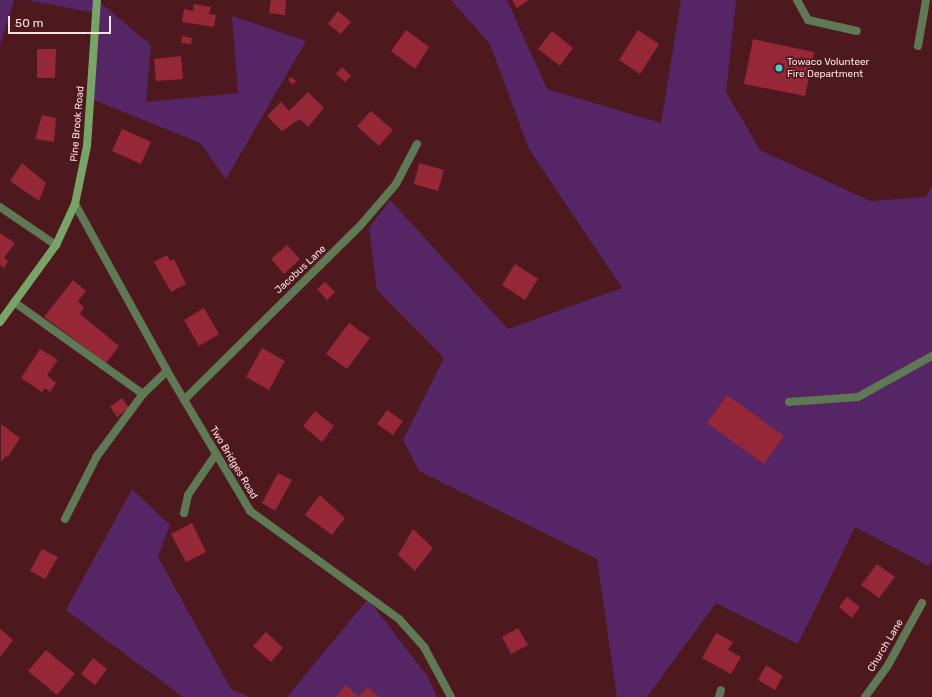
<!DOCTYPE html>
<html>
<head>
<meta charset="utf-8">
<style>
  body { margin:0 }
  #map { position:relative; width:932px; height:697px; overflow:hidden; background:#4d191f; font-family:Rubik,sans-serif }
  div>[style] { position:absolute }
  [style*='--x'] { left:calc(var(--x)*1px); top:calc(var(--y)*1px); width:calc(var(--w)*1px); rotate:calc(var(--a)*1deg) }
  .green>* { inset:0; background:#562566 }
  .building>* { inset:0; background:#962737 }
  .lane>* { height:8px; margin:-4px; padding:0 4px; transform-origin:4px; border-radius:4px; background:#5e7953 }
  .street>* { height:8px; margin:-4px; padding:0 4px; transform-origin:4px; border-radius:4px; background:#5e7953 }
  .secondary>* { height:8px; margin:-4px; padding:0 4px; transform-origin:4px; border-radius:4px; background:#78a467 }
  .dots>* { width:11px; height:11px; translate:-50% -50%; box-sizing:border-box; border:2px solid #4d191f; border-radius:50% }
  span { translate:-50% -50%; white-space:nowrap; text-align:center; line-height:1.15; -webkit-text-stroke:3.5px #4d191f; paint-order:stroke }
  .poi-label { font-size:10px; color:#fde1e1 }
  .left { translate:0 -50%; text-align:left }
  .street-label { font-size:10px; color:#fde1e1 }
  .scale { position:absolute; left:8px; top:16px; width:103px; height:18px; box-sizing:border-box; border:2px solid #fde1e1; border-top:0; padding-left:5px; font-size:12px; line-height:14px; white-space:nowrap; color:#fde1e1; -webkit-text-stroke:3px #4d191f; paint-order:stroke }
</style>
</head>
<body>
<div id="map">
  <div class="green">
    <i style="clip-path:polygon(0 0,14px 0,0 45px)"></i>
    <i style="clip-path:polygon(27px 0,97px 0,151px 45px,146px 102px,238px 93px,232px 16px,306px 41px,226px 179px,200px 143px,92px 99px,96px 13px)"></i>
    <i style="clip-path:polygon(451px 0,507px 0,547px 89px,661px 123px,681px 0,736px 0,726px 92px,760px 150px,870px 201px,926px 197px,932px 186px,932px 560px,929px 566px,855px 527px,798px 644px,716px 603px,647px 697px,617px 697px,597px 559px,419px 471px,403px 440px,444px 358px,377px 290px,369px 228px,390px 200px,508px 329px,622px 288px,529px 149px,490px 44px)"></i>
    <i style="clip-path:polygon(132px 489px,170px 525px,158px 557px,231px 689px,250px 697px,183px 697px,66px 610px)"></i>
    <i style="clip-path:polygon(368px 599px,428px 677px,437px 697px,287px 697px)"></i>
  </div>
  <div class="building">
    <i style="clip-path:polygon(271px 0,286px 0,285px 15px,269px 13px)"></i>
    <i style="clip-path:polygon(512px 0,529px 0,517px 8px)"></i>
    <i style="clip-path:polygon(194px 4px,211px 7px,209px 14px,216px 15px,214px 27px,182px 22px,184px 9px,193px 11px)"></i>
    <i style="clip-path:polygon(338px 11px,351px 22px,341px 34px,328px 24px)"></i>
    <i style="clip-path:polygon(406px 30px,429px 47px,415px 69px,391px 51px)"></i>
    <i style="clip-path:polygon(638px 30px,659px 44px,640px 74px,619px 60px)"></i>
    <i style="clip-path:polygon(552px 31px,573px 48px,560px 66px,538px 49px)"></i>
    <i style="clip-path:polygon(182px 36px,192px 38px,191px 44px,181px 43px)"></i>
    <i style="clip-path:polygon(753px 39px,814px 52px,805px 96px,744px 84px)"></i>
    <i style="clip-path:polygon(37px 49px,56px 49px,55px 78px,37px 78px)"></i>
    <i style="clip-path:polygon(181px 56px,183px 79px,156px 81px,154px 59px)"></i>
    <i style="clip-path:polygon(342px 67px,351px 76px,345px 82px,336px 74px)"></i>
    <i style="clip-path:polygon(291px 77px,296px 81px,293px 85px,288px 80px)"></i>
    <i style="clip-path:polygon(308px 92px,324px 108px,308px 127px,300px 119px,282px 131px,267px 116px,281px 102px,289px 111px)"></i>
    <i style="clip-path:polygon(371px 111px,393px 130px,379px 146px,357px 126px)"></i>
    <i style="clip-path:polygon(42px 115px,56px 118px,54px 142px,35px 139px)"></i>
    <i style="clip-path:polygon(122px 129px,151px 142px,141px 164px,112px 151px)"></i>
    <i style="clip-path:polygon(22px 163px,46px 183px,39px 201px,10px 181px)"></i>
    <i style="clip-path:polygon(419px 163px,444px 170px,438px 191px,414px 184px)"></i>
    <i style="clip-path:polygon(0 233px,15px 243px,4px 258px,8px 261px,4px 268px,0 265px)"></i>
    <i style="clip-path:polygon(287px 245px,300px 259px,284px 274px,271px 259px)"></i>
    <i style="clip-path:polygon(167px 255px,170px 261px,174px 259px,186px 284px,171px 292px,154px 262px)"></i>
    <i style="clip-path:polygon(515px 264px,538px 279px,525px 300px,502px 285px)"></i>
    <i style="clip-path:polygon(73px 280px,86px 291px,78px 301px,84px 308px,80px 314px,119px 346px,106px 363px,44px 317px)"></i>
    <i style="clip-path:polygon(325px 282px,335px 292px,327px 300px,317px 289px)"></i>
    <i style="clip-path:polygon(204px 308px,219px 334px,199px 346px,184px 320px)"></i>
    <i style="clip-path:polygon(349px 323px,370px 338px,347px 369px,326px 354px)"></i>
    <i style="clip-path:polygon(262px 348px,285px 361px,269px 390px,246px 377px)"></i>
    <i style="clip-path:polygon(40px 349px,58px 360px,47px 375px,56px 383px,50px 392px,45px 388px,42px 392px,21px 378px)"></i>
    <i style="clip-path:polygon(727px 395px,784px 436px,764px 464px,707px 423px)"></i>
    <i style="clip-path:polygon(122px 398px,129px 408px,117px 417px,110px 407px)"></i>
    <i style="clip-path:polygon(387px 410px,403px 421px,393px 435px,377px 424px)"></i>
    <i style="clip-path:polygon(315px 411px,334px 426px,322px 442px,303px 426px)"></i>
    <i style="clip-path:polygon(1px 424px,20px 438px,8px 457px,6px 456px,1px 462px)"></i>
    <i style="clip-path:polygon(278px 473px,292px 480px,275px 511px,262px 503px)"></i>
    <i style="clip-path:polygon(320px 495px,345px 518px,332px 535px,305px 515px)"></i>
    <i style="clip-path:polygon(192px 523px,206px 552px,186px 562px,171px 534px)"></i>
    <i style="clip-path:polygon(413px 529px,433px 548px,415px 571px,398px 555px)"></i>
    <i style="clip-path:polygon(42px 549px,58px 557px,45px 579px,30px 571px)"></i>
    <i style="clip-path:polygon(877px 564px,895px 577px,879px 598px,861px 585px)"></i>
    <i style="clip-path:polygon(847px 597px,860px 607px,852px 618px,839px 607px)"></i>
    <i style="clip-path:polygon(518px 628px,528px 645px,511px 654px,502px 637px)"></i>
    <i style="clip-path:polygon(0 629px,13px 640px,0 657px)"></i>
    <i style="clip-path:polygon(266px 632px,283px 648px,271px 662px,253px 646px)"></i>
    <i style="clip-path:polygon(716px 633px,733px 642px,728px 650px,741px 657px,731px 674px,702px 658px)"></i>
    <i style="clip-path:polygon(46px 650px,75px 674px,57px 695px,28px 671px)"></i>
    <i style="clip-path:polygon(93px 658px,107px 669px,95px 685px,81px 674px)"></i>
    <i style="clip-path:polygon(766px 665px,783px 676px,775px 690px,758px 680px)"></i>
    <i style="clip-path:polygon(346px 685px,359px 697px,367px 687px,379px 697px,336px 697px)"></i>
  </div>
  <div class="lane">
    <i style="--x:797;--y:0;--w:23;--a:61"></i>
    <i style="--x:808;--y:20;--w:50;--a:12.7"></i>
    <i style="--x:918;--y:46;--w:47;--a:-80.1"></i>
    <i style="--x:14;--y:302;--w:158;--a:35.5"></i>
    <i style="--x:789;--y:402;--w:69;--a:-4.1"></i>
    <i style="--x:858;--y:397;--w:85;--a:-29"></i>
    <i style="--x:184;--y:513;--w:18;--a:-77"></i>
    <i style="--x:188;--y:495;--w:50;--a:-55.7"></i>
    <i style="--x:65;--y:519;--w:71;--a:-63.1"></i>
    <i style="--x:97;--y:456;--w:77;--a:-53.4"></i>
    <i style="--x:143;--y:394;--w:33;--a:-44"></i>
    <i style="--x:719;--y:697;--w:7;--a:-74"></i>
  </div>
  <div class="street">
    <i style="--x:75;--y:204;--w:191;--a:61.1"></i>
    <i style="--x:167;--y:371;--w:163;--a:59.3"></i>
    <i style="--x:250;--y:511;--w:184;--a:35.9"></i>
    <i style="--x:399;--y:619;--w:38;--a:48"></i>
    <i style="--x:424;--y:647;--w:57;--a:61.6"></i>
    <i style="--x:0;--y:207;--w:68;--a:34.2"></i>
    <i style="--x:184;--y:400;--w:246;--a:-44.7"></i>
    <i style="--x:359;--y:227;--w:57;--a:-49.3"></i>
    <i style="--x:396;--y:184;--w:45;--a:-62.3"></i>
    <i style="--x:865;--y:697;--w:37;--a:-54"></i>
    <i style="--x:887;--y:667;--w:73;--a:-61.3"></i>
  </div>
  <div class="secondary">
    <i style="--x:0;--y:322;--w:95;--a:-54"></i>
    <i style="--x:56;--y:245;--w:45;--a:-65.1"></i>
    <i style="--x:75;--y:204;--w:59;--a:-78.3"></i>
    <i style="--x:87;--y:146;--w:146;--a:-86.1"></i>
  </div>
  <div class="dots">
    <i style="left:779px;top:68px;background:#52cdcf"></i>
  </div>
  <div class="poi-label">
    <span class="left" style="left:787px;top:68px">Towaco Volunteer<br>Fire Department</span>
  </div>
  <div class="street-label">
    <span style="left:78px;top:124px;rotate:-85deg">Pine Brook Road</span>
    <span style="left:301px;top:270px;rotate:-43deg">Jacobus Lane</span>
    <span style="left:233px;top:463px;rotate:59deg">Two Bridges Road</span>
    <span style="left:886px;top:646px;rotate:-59deg">Church Lane</span>
  </div>
  <div class="scale">50 m</div>
</div>
</body>
</html>
